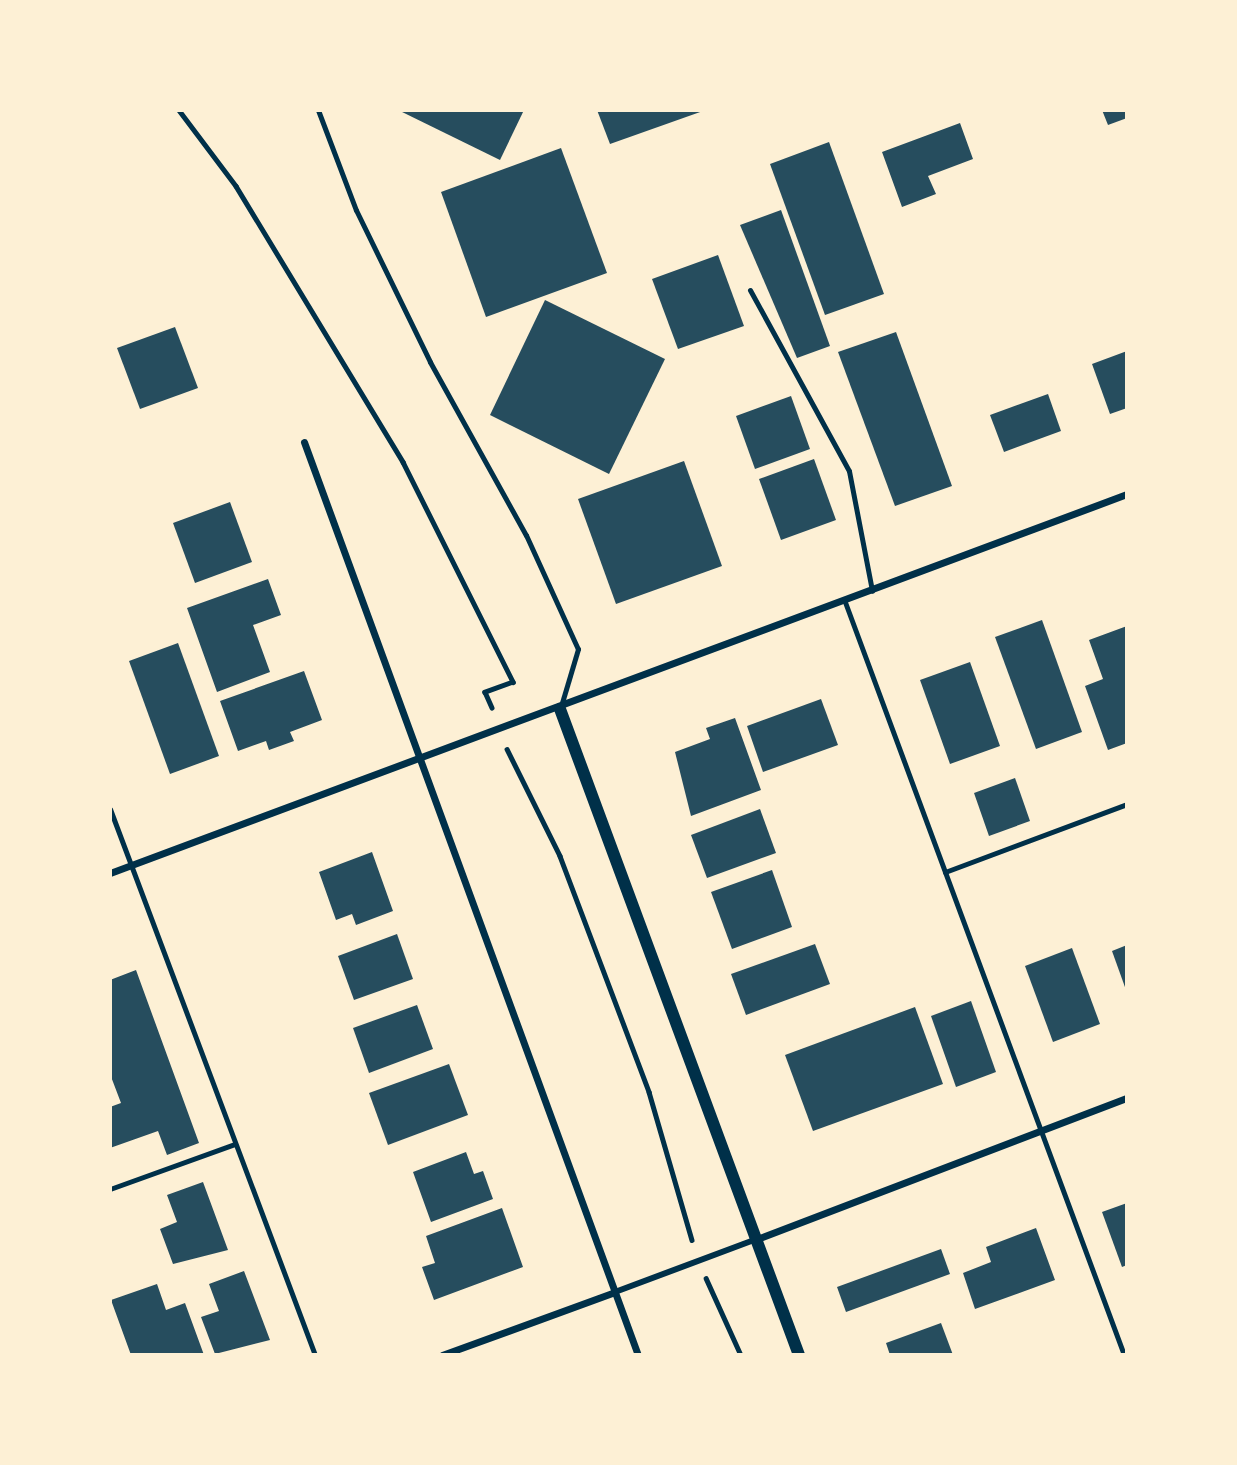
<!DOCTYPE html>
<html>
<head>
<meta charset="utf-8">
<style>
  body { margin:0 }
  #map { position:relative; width:1237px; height:1465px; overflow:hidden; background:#fdf0d5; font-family:Poppins,sans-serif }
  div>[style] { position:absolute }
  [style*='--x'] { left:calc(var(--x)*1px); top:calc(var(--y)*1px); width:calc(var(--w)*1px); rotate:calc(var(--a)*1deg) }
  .building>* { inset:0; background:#264d5e }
  .path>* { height:4.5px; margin:-2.25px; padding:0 2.25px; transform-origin:2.25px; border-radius:2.25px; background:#003049 }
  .service>* { height:5px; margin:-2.5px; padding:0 2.5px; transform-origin:2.5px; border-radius:2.5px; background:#003049 }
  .pedestrian>* { height:6px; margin:-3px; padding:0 3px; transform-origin:3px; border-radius:3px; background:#003049 }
  .minor>* { height:7px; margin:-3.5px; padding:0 3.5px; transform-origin:3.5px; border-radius:3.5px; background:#003049 }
  .tertiary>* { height:12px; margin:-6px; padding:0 6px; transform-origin:6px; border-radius:6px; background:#003049 }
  span { translate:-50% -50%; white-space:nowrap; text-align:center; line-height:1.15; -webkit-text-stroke:6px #fdf0d5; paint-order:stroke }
  .frame { position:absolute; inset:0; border:112px solid #fdf0d5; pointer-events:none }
</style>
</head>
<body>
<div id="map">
  <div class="building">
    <i style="clip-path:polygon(398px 110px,524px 110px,500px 160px)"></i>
    <i style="clip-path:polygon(597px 110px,702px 110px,703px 111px,610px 144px)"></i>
    <i style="clip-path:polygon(1102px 110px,1127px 110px,1127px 118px,1108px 125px)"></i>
    <i style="clip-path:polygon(960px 123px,973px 159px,928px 176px,936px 194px,902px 207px,882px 152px)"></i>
    <i style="clip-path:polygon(829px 142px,884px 294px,825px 315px,770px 164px)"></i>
    <i style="clip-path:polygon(561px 148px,607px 273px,486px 317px,441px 192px)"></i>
    <i style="clip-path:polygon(781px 210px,830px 346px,797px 358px,740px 225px)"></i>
    <i style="clip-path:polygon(718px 255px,744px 326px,678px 349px,652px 279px)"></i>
    <i style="clip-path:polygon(545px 300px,665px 359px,609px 474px,490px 415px)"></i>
    <i style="clip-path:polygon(175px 327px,198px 388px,140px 409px,117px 348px)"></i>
    <i style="clip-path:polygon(896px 332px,952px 486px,895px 506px,838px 352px)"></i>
    <i style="clip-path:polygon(1127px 351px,1127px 408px,1110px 414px,1092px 364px)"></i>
    <i style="clip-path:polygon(1048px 394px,1061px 431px,1004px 452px,990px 415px)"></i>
    <i style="clip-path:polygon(791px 396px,810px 449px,755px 469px,736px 416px)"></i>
    <i style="clip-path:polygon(814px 459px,836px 520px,781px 540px,759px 479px)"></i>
    <i style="clip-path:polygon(684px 461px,722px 566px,616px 604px,578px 499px)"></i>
    <i style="clip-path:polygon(230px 502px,252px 562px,195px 583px,173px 523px)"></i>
    <i style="clip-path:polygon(268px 579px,281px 615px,253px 625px,270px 672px,217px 692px,187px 608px)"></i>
    <i style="clip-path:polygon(1042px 620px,1082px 732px,1036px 749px,995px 637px)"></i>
    <i style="clip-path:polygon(1127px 626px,1127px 743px,1108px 750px,1085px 686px,1103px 679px,1089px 640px)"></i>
    <i style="clip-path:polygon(178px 643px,219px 756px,170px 774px,129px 661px)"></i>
    <i style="clip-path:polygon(970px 662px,1000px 746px,950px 764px,920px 680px)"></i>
    <i style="clip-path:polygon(304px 671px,322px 720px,290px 732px,294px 741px,269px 750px,266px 741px,238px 751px,220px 701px)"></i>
    <i style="clip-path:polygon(821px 699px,838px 745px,763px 772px,747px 726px)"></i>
    <i style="clip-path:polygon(735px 718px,761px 790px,691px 816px,675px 752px,710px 739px,706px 728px)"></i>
    <i style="clip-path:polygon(1015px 778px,1030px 821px,989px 836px,974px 793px)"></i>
    <i style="clip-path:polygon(760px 809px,776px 853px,707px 878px,691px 835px)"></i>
    <i style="clip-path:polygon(372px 852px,393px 911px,356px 925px,352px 914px,336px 920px,319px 872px)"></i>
    <i style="clip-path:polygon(772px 870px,792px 927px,732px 949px,711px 892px)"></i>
    <i style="clip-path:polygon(397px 934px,413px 979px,354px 1000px,338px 956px)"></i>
    <i style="clip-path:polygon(815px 944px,830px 984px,746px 1015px,731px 974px)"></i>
    <i style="clip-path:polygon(1127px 945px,1127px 989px,1126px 990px,1112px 951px)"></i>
    <i style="clip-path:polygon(1072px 948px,1100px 1024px,1053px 1042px,1025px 966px)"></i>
    <i style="clip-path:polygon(136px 970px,199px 1143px,167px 1155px,158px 1131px,110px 1148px,110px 1107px,121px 1103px,110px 1074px,110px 980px)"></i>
    <i style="clip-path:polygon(971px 1001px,996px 1072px,956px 1087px,931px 1016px)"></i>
    <i style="clip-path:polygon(417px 1005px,433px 1049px,369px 1073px,353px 1028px)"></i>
    <i style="clip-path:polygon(915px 1007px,943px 1084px,813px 1131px,785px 1055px)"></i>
    <i style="clip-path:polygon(449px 1064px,468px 1115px,388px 1145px,369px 1093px)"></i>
    <i style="clip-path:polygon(466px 1152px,474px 1174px,483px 1171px,493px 1199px,431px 1222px,413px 1172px)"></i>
    <i style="clip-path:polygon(203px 1182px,228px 1250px,173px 1264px,160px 1229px,177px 1222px,167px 1195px)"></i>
    <i style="clip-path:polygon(1127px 1203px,1127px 1265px,1122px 1267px,1102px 1212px)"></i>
    <i style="clip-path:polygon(502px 1208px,523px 1267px,434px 1300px,422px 1267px,435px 1263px,426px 1236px)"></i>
    <i style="clip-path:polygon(1036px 1228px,1055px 1280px,975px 1309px,963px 1273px,991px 1262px,986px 1247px)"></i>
    <i style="clip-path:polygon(941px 1249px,950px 1274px,846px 1312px,837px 1287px)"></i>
    <i style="clip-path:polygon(244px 1271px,270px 1340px,215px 1354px,201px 1317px,219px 1311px,209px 1284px)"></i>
    <i style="clip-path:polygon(157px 1284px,166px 1310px,185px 1303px,204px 1355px,131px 1355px,111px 1300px)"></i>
    <i style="clip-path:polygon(941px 1323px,953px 1355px,890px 1355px,886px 1343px)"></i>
  </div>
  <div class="path">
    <i style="--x:179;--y:110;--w:95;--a:53.1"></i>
    <i style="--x:236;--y:186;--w:323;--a:58.8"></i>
    <i style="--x:403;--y:462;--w:246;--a:63.4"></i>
    <i style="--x:513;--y:682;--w:30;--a:160"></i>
    <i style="--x:485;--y:692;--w:17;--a:66"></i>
    <i style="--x:507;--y:749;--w:119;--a:63.6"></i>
    <i style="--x:560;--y:856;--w:252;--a:69.3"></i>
    <i style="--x:649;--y:1092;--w:154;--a:73.8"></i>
    <i style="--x:706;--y:1278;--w:85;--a:65.6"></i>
  </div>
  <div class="service">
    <i style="--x:318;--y:110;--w:107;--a:69.2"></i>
    <i style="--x:356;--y:210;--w:169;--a:64"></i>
    <i style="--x:430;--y:362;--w:198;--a:61"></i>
    <i style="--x:526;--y:535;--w:125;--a:65.5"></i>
    <i style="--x:578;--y:649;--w:59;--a:106.6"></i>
    <i style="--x:750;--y:290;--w:206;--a:61.3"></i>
    <i style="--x:849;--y:471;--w:122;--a:79.1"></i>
    <i style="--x:845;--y:602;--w:803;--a:69.67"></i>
    <i style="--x:110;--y:809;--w:583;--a:69.42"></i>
    <i style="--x:945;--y:872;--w:194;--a:-20.5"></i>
    <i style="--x:110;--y:1189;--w:133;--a:-19.8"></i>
  </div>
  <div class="pedestrian">
    <i style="--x:615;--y:1292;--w:152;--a:-20.5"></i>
  </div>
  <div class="minor">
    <i style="--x:304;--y:442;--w:972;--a:69.91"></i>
    <i style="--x:110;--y:873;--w:1085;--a:-20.44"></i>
    <i style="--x:757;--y:1239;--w:396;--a:-20.9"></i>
    <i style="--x:442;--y:1355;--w:184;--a:-20"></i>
  </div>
  <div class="tertiary">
    <i style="--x:560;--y:709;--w:689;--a:69.7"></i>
  </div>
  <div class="frame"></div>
</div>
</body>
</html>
